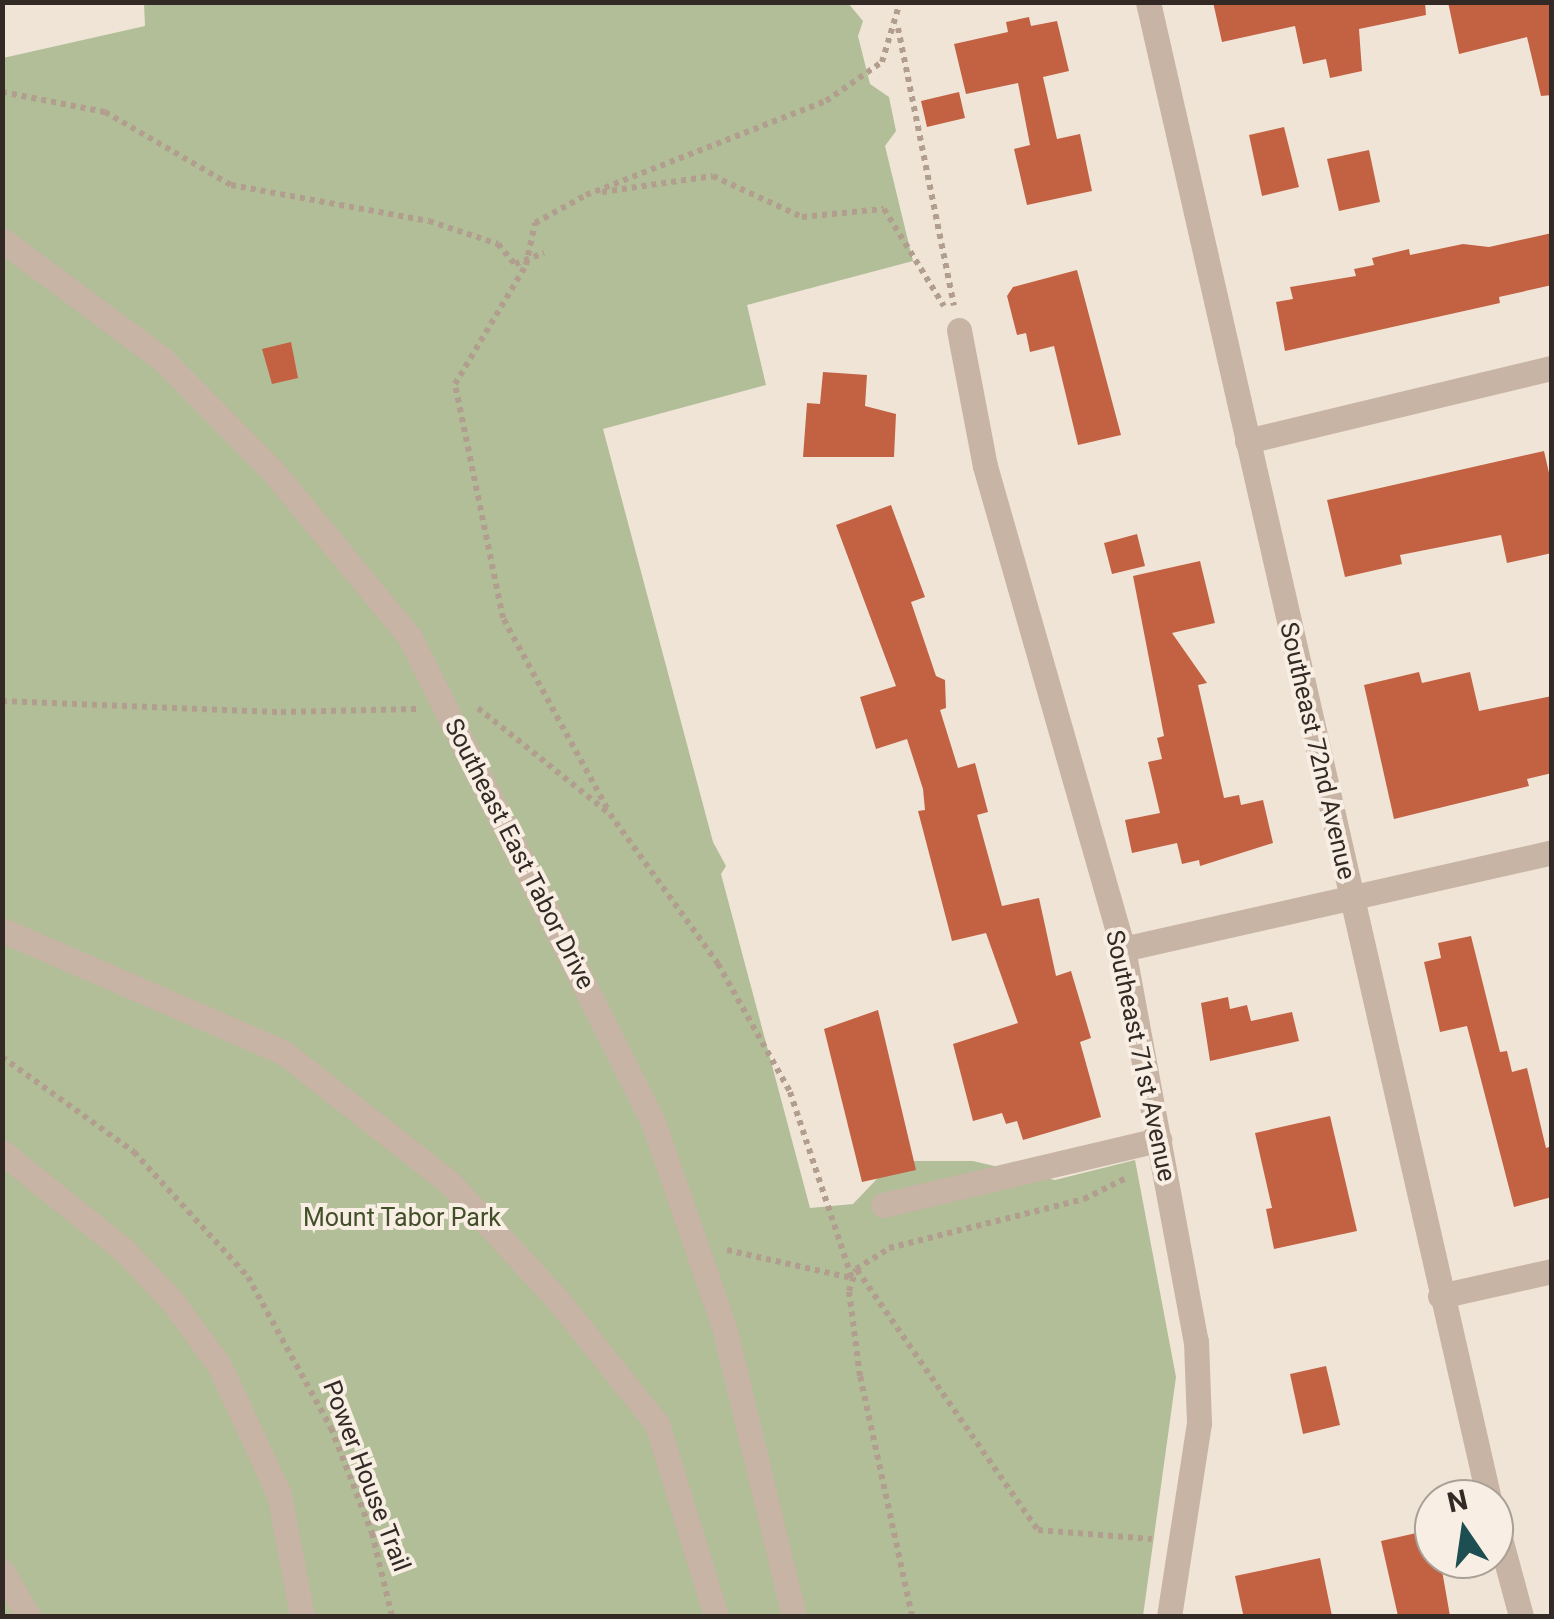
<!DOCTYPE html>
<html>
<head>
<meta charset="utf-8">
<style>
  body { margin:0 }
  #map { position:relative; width:1554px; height:1619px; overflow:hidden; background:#f0e4d7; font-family:Roboto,sans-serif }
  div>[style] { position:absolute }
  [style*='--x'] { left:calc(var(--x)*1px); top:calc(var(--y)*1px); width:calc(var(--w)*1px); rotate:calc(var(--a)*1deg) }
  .green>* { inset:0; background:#b1be98 }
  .building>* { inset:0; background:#c26243 }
  .path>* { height:6px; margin-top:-3px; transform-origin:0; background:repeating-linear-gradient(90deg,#b29e8e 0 5px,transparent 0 10px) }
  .minor>* { height:25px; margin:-12.5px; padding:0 12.5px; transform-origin:12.5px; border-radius:12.5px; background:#c7b4a4 }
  span { translate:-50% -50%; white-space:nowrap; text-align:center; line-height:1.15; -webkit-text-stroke:8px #f8eee3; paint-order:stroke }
  .street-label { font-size:25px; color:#332a25 }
  .park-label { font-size:25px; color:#42502a }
  .frame { position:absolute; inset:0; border:5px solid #332a25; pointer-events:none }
  .north { position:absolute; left:1414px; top:1479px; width:100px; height:100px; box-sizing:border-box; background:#f8eee3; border:2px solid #a9a097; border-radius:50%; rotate:347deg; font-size:28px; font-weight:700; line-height:40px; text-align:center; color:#332a25 }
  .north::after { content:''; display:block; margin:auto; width:35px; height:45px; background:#1d4f52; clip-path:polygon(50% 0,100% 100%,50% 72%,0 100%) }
</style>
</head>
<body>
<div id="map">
  <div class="green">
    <i style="clip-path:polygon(144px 3px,848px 3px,863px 21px,858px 36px,870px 84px,889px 97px,896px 131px,885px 146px,913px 261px,747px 305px,766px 385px,603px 429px,713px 842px,726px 866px,721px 874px,810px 1208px,853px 1204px,894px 1161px,973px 1161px,1055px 1180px,1135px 1160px,1176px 1377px,1143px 1616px,3px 1616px,3px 58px,145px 26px)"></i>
  </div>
  <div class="building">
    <i style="clip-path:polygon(1213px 2px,1425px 2px,1426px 15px,1359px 29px,1362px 71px,1330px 78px,1326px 59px,1303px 64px,1295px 26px,1222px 42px)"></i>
    <i style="clip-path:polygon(1448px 2px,1552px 2px,1552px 95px,1541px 96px,1527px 37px,1459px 54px)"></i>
    <i style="clip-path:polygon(1029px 17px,1031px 26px,1057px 21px,1069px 71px,1043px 77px,1057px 139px,1080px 134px,1092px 191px,1027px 205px,1014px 149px,1030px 145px,1018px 83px,966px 94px,954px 44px,1008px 32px,1006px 22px)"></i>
    <i style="clip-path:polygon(959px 92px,965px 118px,927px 127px,921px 101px)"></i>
    <i style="clip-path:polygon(1284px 127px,1299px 187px,1262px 196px,1249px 135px)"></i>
    <i style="clip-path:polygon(1369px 150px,1380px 202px,1339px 211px,1327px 159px)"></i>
    <i style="clip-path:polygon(1552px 233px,1552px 285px,1499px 297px,1500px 303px,1285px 351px,1276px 302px,1293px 299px,1290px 287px,1356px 276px,1354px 269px,1374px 265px,1372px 258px,1409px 249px,1410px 255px,1463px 244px,1489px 247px)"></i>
    <i style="clip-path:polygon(1077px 270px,1121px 435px,1078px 445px,1054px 346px,1030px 352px,1026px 333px,1017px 335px,1007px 296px,1013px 287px)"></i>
    <i style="clip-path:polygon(291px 342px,298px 378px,272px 384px,262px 349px)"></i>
    <i style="clip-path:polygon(823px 372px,867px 375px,865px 406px,896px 414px,894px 457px,803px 457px,807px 403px,820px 404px)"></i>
    <i style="clip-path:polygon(1544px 451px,1552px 486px,1552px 553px,1507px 563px,1501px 535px,1400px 555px,1402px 564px,1345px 577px,1327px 500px)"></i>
    <i style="clip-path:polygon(891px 505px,925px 597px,911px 602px,936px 676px,945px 680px,946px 708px,940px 710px,958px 768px,975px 763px,988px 812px,977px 815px,1002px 906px,1039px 898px,1056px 976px,1071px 971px,1091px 1038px,1080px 1042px,1101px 1117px,1023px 1140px,1017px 1121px,1006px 1124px,1002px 1113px,973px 1121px,953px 1044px,1018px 1023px,986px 933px,952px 941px,918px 811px,925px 810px,923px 789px,907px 739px,876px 749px,860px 697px,896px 686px,836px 525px)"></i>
    <i style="clip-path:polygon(1137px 534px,1145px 566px,1112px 574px,1104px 543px)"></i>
    <i style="clip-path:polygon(1200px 561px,1215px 623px,1172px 633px,1207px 683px,1198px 685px,1224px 798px,1239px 795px,1241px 805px,1263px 800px,1273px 843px,1200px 866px,1199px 860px,1182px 864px,1177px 843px,1132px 853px,1125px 820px,1160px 813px,1148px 762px,1162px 759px,1157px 738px,1164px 736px,1133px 576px)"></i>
    <i style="clip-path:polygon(1419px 672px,1422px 683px,1470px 672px,1479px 711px,1552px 696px,1552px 773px,1527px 779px,1529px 786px,1394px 819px,1364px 685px)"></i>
    <i style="clip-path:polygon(1471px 936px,1500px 1052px,1507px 1051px,1512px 1072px,1527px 1068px,1546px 1148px,1552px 1146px,1552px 1197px,1514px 1207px,1467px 1026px,1440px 1032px,1424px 962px,1441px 958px,1438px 943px)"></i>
    <i style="clip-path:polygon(1228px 997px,1230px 1009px,1247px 1005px,1251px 1021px,1292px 1012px,1299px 1041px,1210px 1061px,1201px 1003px)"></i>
    <i style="clip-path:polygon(878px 1010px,916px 1170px,862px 1182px,824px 1029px)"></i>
    <i style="clip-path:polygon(1330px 1116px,1357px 1231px,1274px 1249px,1266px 1209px,1272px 1208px,1255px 1133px)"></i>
    <i style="clip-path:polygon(1326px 1366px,1340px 1425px,1303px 1434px,1290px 1374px)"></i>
    <i style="clip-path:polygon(1434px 1529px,1434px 1559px,1440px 1559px,1450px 1616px,1398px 1616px,1381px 1541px)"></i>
    <i style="clip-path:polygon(1320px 1558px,1332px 1616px,1243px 1614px,1235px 1576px)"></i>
  </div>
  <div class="path">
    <i style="--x:898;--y:28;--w:283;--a:78.6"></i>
    <i style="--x:2;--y:92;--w:105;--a:11"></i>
    <i style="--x:105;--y:112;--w:146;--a:30.1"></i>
    <i style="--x:231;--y:185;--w:201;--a:10.3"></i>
    <i style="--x:429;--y:221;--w:73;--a:18.4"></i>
    <i style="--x:498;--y:244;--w:26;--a:50"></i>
    <i style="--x:515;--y:264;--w:31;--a:-21"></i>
    <i style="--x:602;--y:192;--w:112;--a:-8.2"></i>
    <i style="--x:713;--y:176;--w:98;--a:24.7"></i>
    <i style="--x:802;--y:217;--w:82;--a:-5.6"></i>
    <i style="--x:884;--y:209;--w:114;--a:58.3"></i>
    <i style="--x:2;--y:701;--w:279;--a:2.3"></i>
    <i style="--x:281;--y:712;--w:135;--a:-1.3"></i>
    <i style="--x:478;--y:708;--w:169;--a:38.8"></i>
    <i style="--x:610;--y:814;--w:185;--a:54.2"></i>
    <i style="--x:718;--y:964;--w:147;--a:60.6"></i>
    <i style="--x:790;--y:1092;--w:196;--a:71.6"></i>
    <i style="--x:607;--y:808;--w:217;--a:-118.7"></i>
    <i style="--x:503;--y:618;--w:239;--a:-101.6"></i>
    <i style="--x:455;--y:384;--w:139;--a:-59.2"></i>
    <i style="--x:526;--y:265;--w:43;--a:-77.9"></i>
    <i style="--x:535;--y:223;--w:58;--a:-28.8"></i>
    <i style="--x:586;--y:195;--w:258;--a:-21.4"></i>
    <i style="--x:826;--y:101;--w:68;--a:-34.9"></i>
    <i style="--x:882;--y:62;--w:63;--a:-73.3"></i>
    <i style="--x:2;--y:1057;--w:163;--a:35.7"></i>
    <i style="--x:134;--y:1152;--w:169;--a:47.6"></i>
    <i style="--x:248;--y:1277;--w:172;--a:61.2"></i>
    <i style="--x:331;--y:1428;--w:113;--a:68.7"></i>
    <i style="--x:372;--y:1533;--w:85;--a:76.5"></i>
    <i style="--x:727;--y:1250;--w:127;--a:12.7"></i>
    <i style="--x:857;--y:1270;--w:317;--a:55.2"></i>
    <i style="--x:1038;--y:1530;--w:114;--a:4.5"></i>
    <i style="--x:912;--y:1616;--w:246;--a:-102.2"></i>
    <i style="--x:860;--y:1376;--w:86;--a:-97.4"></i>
    <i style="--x:849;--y:1291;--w:23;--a:-72"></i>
    <i style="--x:856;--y:1269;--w:39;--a:-32"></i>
    <i style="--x:889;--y:1248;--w:201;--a:-14.1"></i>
    <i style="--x:1084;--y:1199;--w:47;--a:-26.6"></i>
  </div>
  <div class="minor">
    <i style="--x:1148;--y:2;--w:1535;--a:77.17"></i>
    <i style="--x:2;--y:240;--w:199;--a:36.6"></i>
    <i style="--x:162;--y:359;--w:156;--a:45.3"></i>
    <i style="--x:272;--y:470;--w:215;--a:50.5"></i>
    <i style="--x:409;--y:636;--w:544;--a:63.34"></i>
    <i style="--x:653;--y:1122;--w:217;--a:70.9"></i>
    <i style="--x:724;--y:1327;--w:297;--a:76.4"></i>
    <i style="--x:959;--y:330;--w:138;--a:79.2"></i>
    <i style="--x:985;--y:466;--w:502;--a:74.05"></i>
    <i style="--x:1123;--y:949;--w:399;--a:79.5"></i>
    <i style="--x:1196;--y:1341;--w:82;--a:87.9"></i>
    <i style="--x:1199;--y:1423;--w:195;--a:98.8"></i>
    <i style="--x:1247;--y:441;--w:314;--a:-13.5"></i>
    <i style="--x:2;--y:930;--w:306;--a:23.5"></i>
    <i style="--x:283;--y:1052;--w:211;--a:38.1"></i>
    <i style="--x:449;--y:1182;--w:161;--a:47.3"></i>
    <i style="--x:558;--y:1300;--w:159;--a:51.4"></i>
    <i style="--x:657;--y:1424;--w:201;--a:72.9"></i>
    <i style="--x:1123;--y:949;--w:440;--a:-12.7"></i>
    <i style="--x:2;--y:1152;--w:158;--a:38.8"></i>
    <i style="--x:125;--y:1251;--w:69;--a:46.8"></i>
    <i style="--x:172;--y:1301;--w:79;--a:53.7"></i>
    <i style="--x:219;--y:1365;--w:142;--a:65.1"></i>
    <i style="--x:279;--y:1494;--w:124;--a:79.3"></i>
    <i style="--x:883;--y:1205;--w:284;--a:-13.3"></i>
    <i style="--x:1440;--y:1296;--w:115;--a:-12.6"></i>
    <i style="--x:1494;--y:1516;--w:104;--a:74.9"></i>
    <i style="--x:2;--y:1571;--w:52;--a:60"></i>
  </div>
  <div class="street-label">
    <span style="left:1317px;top:751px;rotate:77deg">Southeast 72nd Avenue</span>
    <span style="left:519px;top:854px;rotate:63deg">Southeast East Tabor Drive</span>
    <span style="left:1140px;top:1056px;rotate:78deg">Southeast 71st Avenue</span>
    <span style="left:366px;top:1476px;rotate:69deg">Power House Trail</span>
  </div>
  <div class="park-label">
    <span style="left:402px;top:1218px">Mount Tabor Park</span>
  </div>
  <div class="frame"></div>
  <div class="north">N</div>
</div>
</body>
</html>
